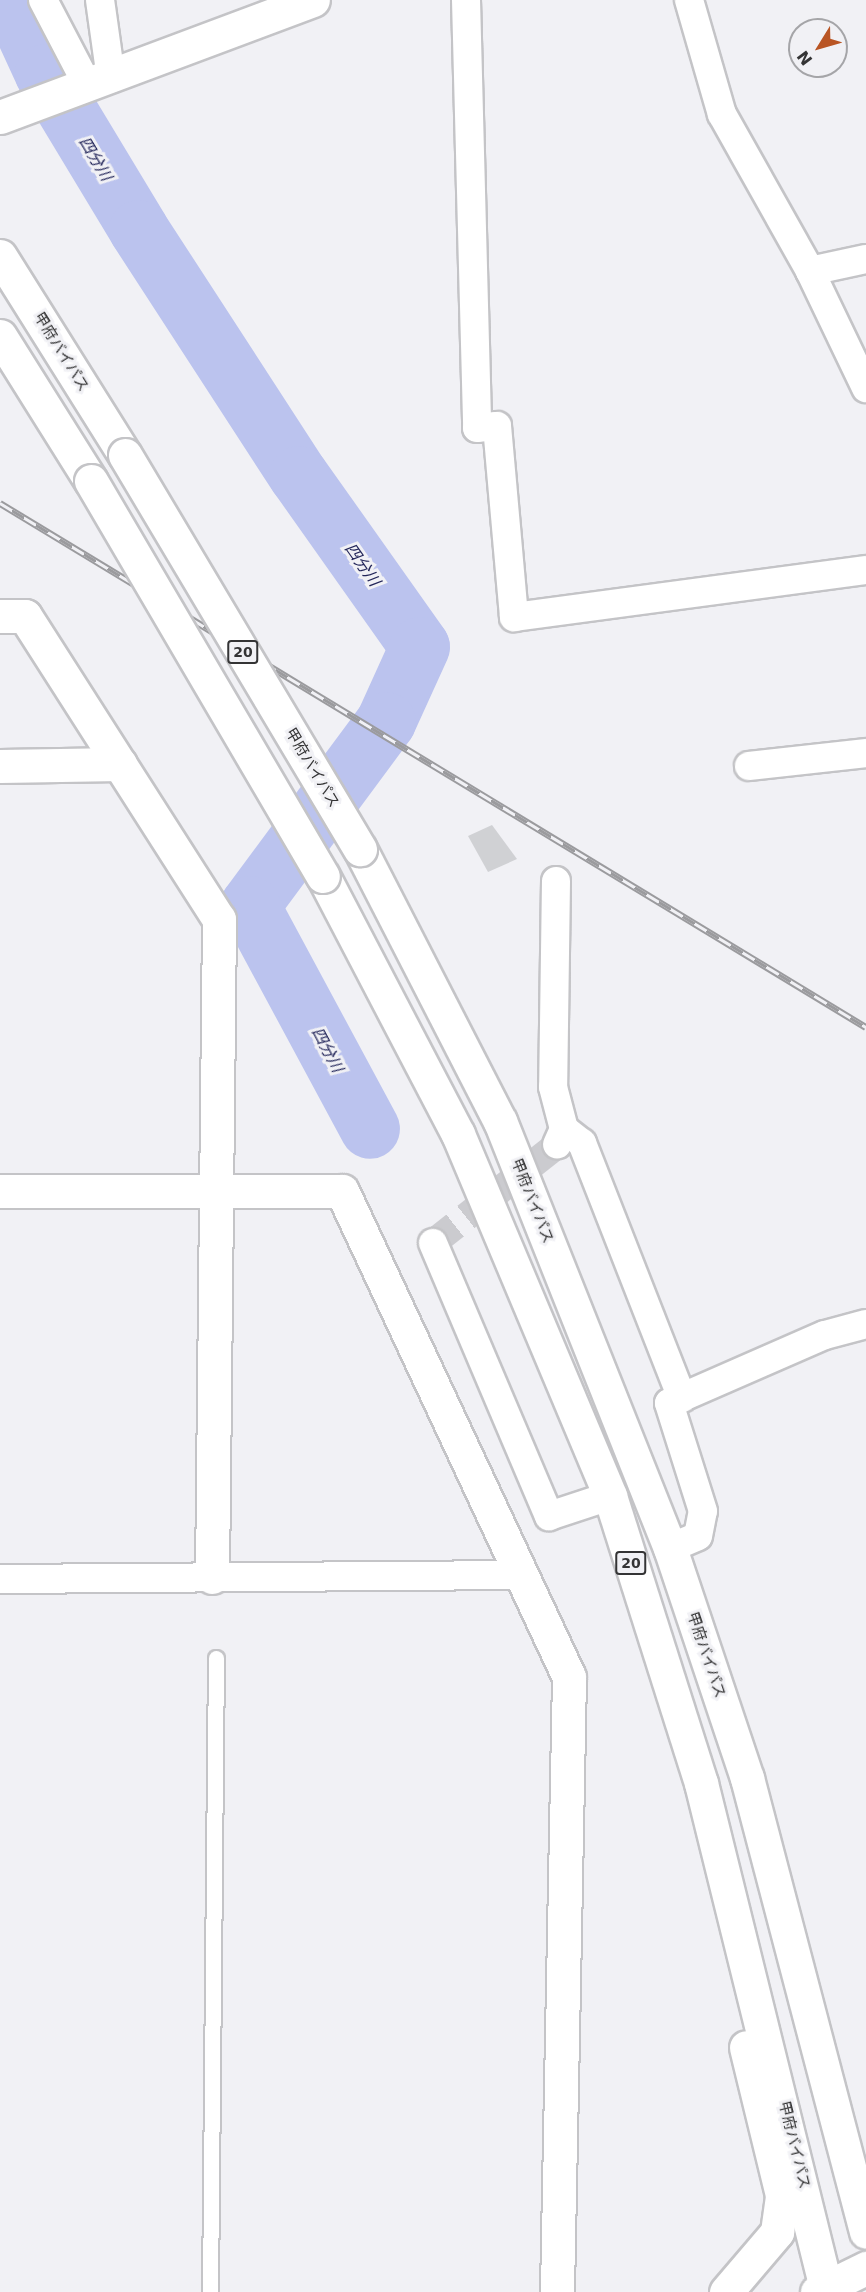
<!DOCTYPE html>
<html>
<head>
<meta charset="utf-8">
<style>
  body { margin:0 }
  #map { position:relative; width:866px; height:2292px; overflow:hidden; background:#f1f1f5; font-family:"DejaVu Sans","Noto Sans JP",sans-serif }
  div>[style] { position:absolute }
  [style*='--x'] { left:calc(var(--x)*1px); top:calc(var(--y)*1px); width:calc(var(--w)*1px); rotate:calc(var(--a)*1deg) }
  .river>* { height:60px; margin:-30px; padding:0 30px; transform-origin:30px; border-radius:30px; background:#bbc3ee }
  .building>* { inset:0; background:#d0d1d4 }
  .street-tunnel>* { height:28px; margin-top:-14px; transform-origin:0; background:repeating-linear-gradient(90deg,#cbcbcf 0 28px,transparent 0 42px) }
  .roads { filter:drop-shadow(2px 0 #c4c4c7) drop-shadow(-2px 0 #c4c4c7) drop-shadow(0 2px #c4c4c7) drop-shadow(0 -2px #c4c4c7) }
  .lane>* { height:15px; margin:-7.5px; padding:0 7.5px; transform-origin:7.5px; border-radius:7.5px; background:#fff }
  .street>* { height:28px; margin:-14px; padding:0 14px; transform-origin:14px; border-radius:14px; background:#fff }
  .secondary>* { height:33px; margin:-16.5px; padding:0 16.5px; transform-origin:16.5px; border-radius:16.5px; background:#fff }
  .highway>* { height:33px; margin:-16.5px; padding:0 16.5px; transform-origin:16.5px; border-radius:16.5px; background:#fff }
  .rail>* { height:7px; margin-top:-3.5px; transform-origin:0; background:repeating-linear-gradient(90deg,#f1f1f5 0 14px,#9b9b9e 0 28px); box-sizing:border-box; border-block:2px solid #9b9b9e }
  .bridges { filter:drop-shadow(2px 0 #c4c4c7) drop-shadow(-2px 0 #c4c4c7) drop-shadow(0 2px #c4c4c7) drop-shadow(0 -2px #c4c4c7) }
  .highway-bridge>* { height:33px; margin:-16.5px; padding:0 16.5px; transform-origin:16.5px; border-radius:16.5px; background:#fff }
  span { translate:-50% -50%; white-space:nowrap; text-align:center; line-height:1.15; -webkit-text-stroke:6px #f1f1f5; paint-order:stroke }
  .shield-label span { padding:2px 4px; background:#f1f1f5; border:2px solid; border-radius:4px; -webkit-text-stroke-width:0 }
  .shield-label { font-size:14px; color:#343435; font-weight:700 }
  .street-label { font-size:15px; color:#343435 }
  .water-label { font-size:16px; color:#23265a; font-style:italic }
  .north { position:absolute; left:788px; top:18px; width:60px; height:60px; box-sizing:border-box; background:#f1f1f5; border:2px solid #a5a5a8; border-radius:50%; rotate:233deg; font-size:16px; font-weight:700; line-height:24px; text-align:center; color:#343435 }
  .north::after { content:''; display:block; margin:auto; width:21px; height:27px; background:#b95524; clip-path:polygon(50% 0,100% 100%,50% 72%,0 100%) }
</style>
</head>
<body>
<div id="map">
  <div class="river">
    <i style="--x:11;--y:0;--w:81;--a:65.3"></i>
    <i style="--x:45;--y:74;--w:182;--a:58.9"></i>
    <i style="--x:139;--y:230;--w:293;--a:57"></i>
    <i style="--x:299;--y:476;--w:209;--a:54.7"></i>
    <i style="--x:420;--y:647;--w:82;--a:114.4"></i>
    <i style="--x:386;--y:722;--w:229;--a:126.5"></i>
    <i style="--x:250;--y:906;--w:253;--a:61.7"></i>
  </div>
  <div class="building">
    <i style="clip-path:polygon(492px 825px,517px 859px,488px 872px,468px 836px)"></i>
  </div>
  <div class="street-tunnel">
    <i style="--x:433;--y:1243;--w:158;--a:-38.3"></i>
  </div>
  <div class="roads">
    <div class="lane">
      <i style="--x:210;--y:2292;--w:634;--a:-89.46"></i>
    </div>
    <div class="street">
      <i style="--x:43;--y:0;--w:97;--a:62.4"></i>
      <i style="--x:100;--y:0;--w:79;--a:82"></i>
      <i style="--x:466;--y:0;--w:428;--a:88.5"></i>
      <i style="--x:477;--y:428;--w:20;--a:-6"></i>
      <i style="--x:497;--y:426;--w:192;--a:84.9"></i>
      <i style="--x:514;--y:617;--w:355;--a:-7.6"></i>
      <i style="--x:689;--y:0;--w:119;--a:73.9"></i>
      <i style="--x:722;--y:114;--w:180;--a:60.7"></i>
      <i style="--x:810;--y:271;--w:130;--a:64.4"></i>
      <i style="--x:810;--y:271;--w:57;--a:-12.1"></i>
      <i style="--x:749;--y:766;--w:118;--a:-6.3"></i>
      <i style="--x:556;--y:881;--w:206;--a:90.8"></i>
      <i style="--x:553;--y:1087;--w:43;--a:75.3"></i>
      <i style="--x:564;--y:1129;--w:17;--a:114"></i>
      <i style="--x:564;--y:1129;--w:23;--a:38"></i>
      <i style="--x:582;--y:1143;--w:274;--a:68.6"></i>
      <i style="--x:433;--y:1243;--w:297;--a:67"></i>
      <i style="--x:549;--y:1516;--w:64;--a:-18.2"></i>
      <i style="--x:670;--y:1548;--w:30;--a:-23"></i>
      <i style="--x:698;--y:1536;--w:25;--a:-79"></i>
      <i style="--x:703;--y:1511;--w:113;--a:-107.5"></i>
      <i style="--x:669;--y:1403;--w:170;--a:-23.6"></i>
      <i style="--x:825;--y:1335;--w:42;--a:-15"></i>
      <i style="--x:0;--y:1579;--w:522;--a:-0.44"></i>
    </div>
    <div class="secondary">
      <i style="--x:0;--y:117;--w:334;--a:-20.5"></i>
      <i style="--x:0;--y:616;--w:25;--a:0"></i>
      <i style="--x:25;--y:616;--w:360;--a:57.4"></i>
      <i style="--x:219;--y:919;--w:658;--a:90.61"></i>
      <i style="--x:0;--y:766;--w:120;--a:-1"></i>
      <i style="--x:0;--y:1191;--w:342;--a:0"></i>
      <i style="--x:342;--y:1191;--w:536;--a:64.96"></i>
      <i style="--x:569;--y:1677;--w:615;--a:91.12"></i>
      <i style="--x:817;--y:2292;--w:55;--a:-26.1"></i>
    </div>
    <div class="highway">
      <i style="--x:0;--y:256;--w:235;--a:57.9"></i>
      <i style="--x:0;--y:336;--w:171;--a:57.9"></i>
      <i style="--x:360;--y:849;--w:306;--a:62.8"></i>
      <i style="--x:500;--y:1121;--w:460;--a:68.3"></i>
      <i style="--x:670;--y:1548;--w:243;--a:71.5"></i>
      <i style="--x:747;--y:1778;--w:469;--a:75.3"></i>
      <i style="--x:323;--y:876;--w:291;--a:62.4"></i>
      <i style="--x:458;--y:1134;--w:393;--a:67.2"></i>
      <i style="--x:610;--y:1496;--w:301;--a:72.4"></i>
      <i style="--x:701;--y:1783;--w:524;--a:76.1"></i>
      <i style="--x:726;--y:2292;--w:79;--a:-49.6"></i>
      <i style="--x:777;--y:2232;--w:37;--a:-82"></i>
      <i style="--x:782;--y:2195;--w:152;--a:-103.7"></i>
    </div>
  </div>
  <div class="rail">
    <i style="--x:0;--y:503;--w:1012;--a:31.18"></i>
  </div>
  <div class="bridges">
    <div class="highway-bridge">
      <i style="--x:125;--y:455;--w:459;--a:59.2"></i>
      <i style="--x:91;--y:481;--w:458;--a:59.6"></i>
    </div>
  </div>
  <div class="shield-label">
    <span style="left:243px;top:652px">20</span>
    <span style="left:631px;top:1563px">20</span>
  </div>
  <div class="street-label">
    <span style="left:61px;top:352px;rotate:58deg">甲府バイパス</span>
    <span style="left:312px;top:768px;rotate:59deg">甲府バイパス</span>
    <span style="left:532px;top:1201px;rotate:68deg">甲府バイパス</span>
    <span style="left:706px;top:1655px;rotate:71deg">甲府バイパス</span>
    <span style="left:794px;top:2145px;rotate:76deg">甲府バイパス</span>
  </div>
  <div class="water-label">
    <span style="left:95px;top:159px;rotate:59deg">四分川</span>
    <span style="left:362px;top:565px;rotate:55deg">四分川</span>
    <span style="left:327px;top:1050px;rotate:62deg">四分川</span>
  </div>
  <div class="north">N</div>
</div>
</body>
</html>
